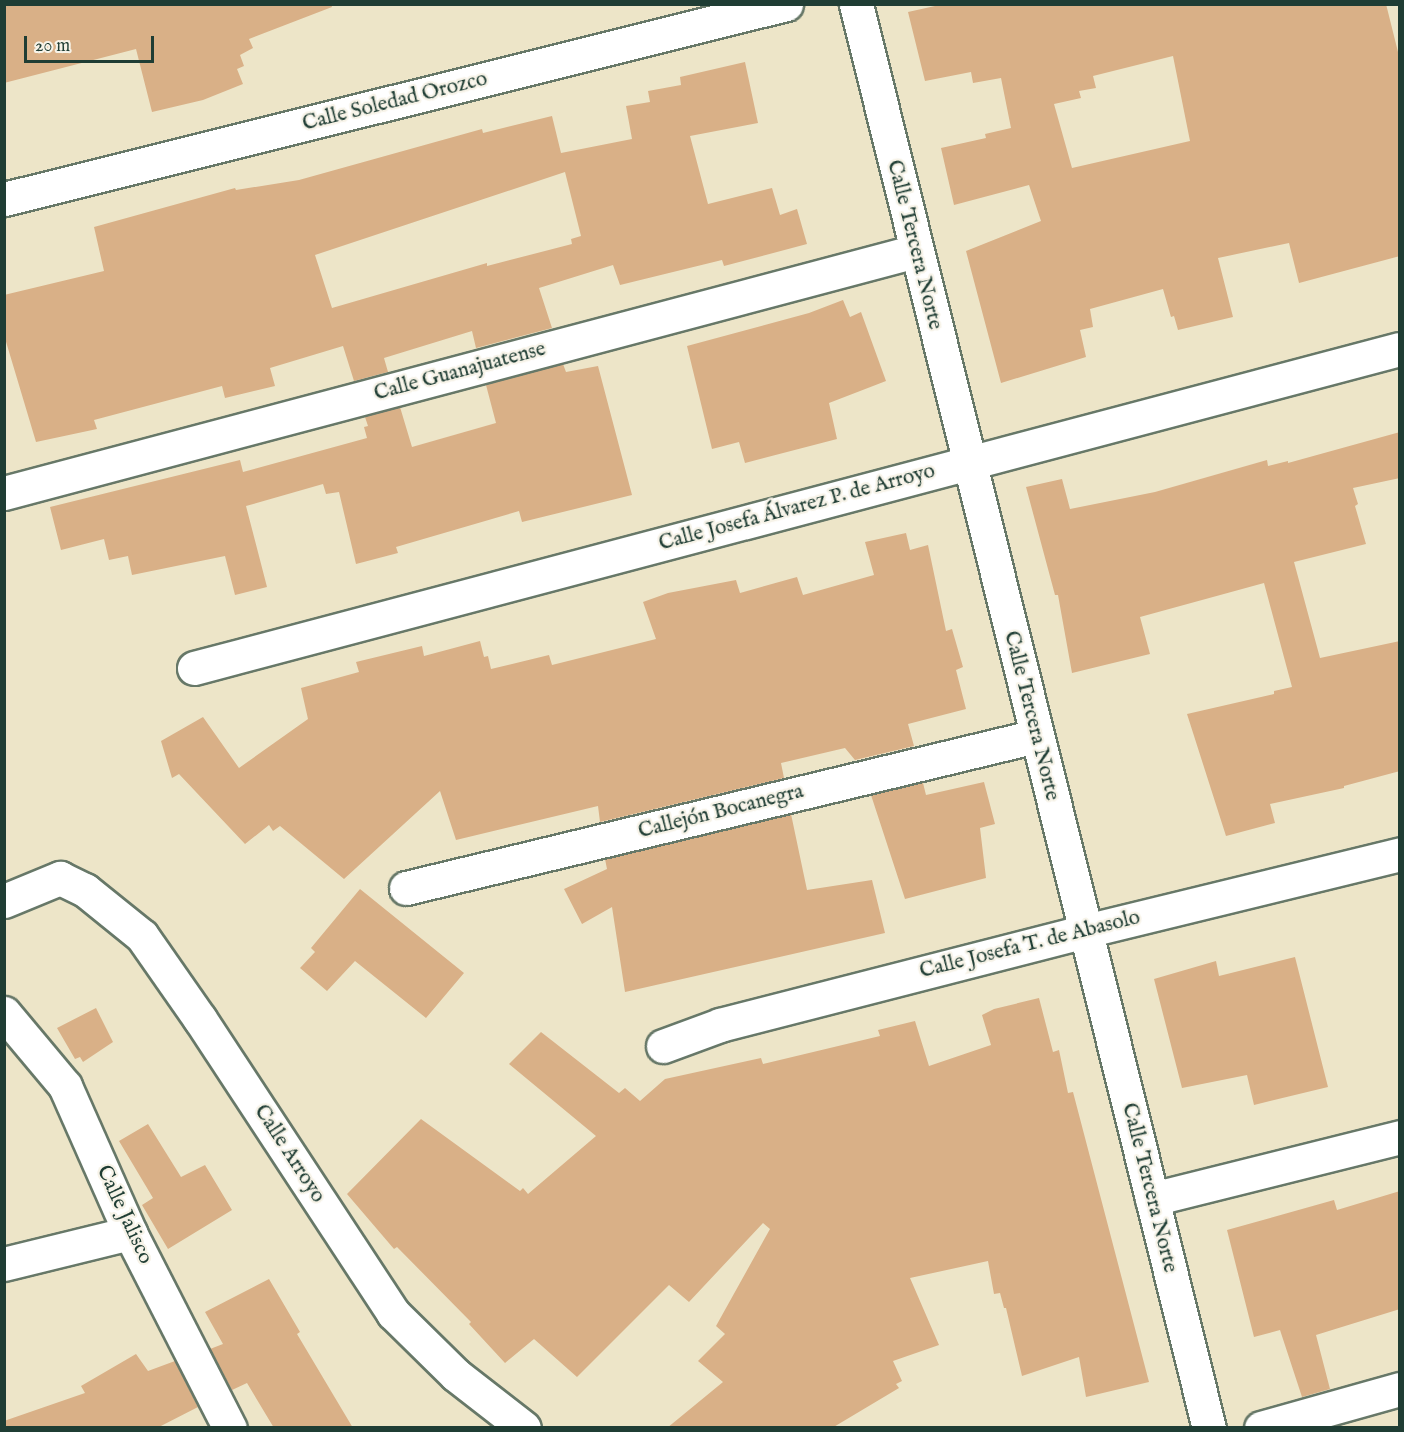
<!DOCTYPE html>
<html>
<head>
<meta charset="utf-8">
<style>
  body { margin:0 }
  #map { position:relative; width:1404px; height:1432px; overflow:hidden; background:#ede5c8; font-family:"IM FELL English",serif }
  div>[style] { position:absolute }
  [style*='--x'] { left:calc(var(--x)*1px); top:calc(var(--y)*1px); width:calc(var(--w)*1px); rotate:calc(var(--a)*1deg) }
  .building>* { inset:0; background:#d9b087 }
  .roads { filter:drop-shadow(2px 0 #677868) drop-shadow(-2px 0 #677868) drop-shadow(0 2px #677868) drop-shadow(0 -2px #677868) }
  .street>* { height:33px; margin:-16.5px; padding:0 16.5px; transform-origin:16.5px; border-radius:16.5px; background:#fff }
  span { translate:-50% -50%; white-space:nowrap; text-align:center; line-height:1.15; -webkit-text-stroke:4.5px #f7f3e8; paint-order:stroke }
  .street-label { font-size:21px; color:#1f3d34 }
  .frame { position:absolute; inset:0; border:6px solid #1f3d34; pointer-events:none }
  .scale { position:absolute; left:24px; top:36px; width:130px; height:27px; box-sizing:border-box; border:3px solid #1f3d34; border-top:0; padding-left:8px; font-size:18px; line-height:21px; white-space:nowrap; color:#1f3d34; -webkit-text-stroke:4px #f7f3e8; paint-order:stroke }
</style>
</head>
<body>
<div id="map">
  <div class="building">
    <i style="clip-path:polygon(4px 4px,331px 4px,332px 7px,249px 39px,253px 48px,240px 55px,244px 66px,237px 69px,243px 84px,203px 100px,152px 112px,136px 49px,4px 83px)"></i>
    <i style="clip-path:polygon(evenodd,944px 4px,1386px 4px,1400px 60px,1400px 256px,1299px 283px,1289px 243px,1218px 258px,1233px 317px,1178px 330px,1174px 316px,1171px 317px,1163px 289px,1090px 309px,1093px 327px,1080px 330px,1086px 357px,1001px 383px,966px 251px,1041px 221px,1029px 185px,954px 205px,941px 148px,986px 138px,985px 134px,1011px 128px,1001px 78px,973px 83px,971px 72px,925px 81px,908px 12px,944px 4px,1173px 56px,1190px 141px,1072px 168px,1054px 104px,1081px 98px,1079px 91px,1096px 88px,1093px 76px,1173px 56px)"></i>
    <i style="clip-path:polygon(evenodd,745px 62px,758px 123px,690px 136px,708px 204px,772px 188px,780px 215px,797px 209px,807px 244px,724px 266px,722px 260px,620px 285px,613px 265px,539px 288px,552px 328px,476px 348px,472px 331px,384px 358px,388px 372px,354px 381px,343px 346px,270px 368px,275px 386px,225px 398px,222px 386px,94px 420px,97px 429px,36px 442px,4px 335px,4px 295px,104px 271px,94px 227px,235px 188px,236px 190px,299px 180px,482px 129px,483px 133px,552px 116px,561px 153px,632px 139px,626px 106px,650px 102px,648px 91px,681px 85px,680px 77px,745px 62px,565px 172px,581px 236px,571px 239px,572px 244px,487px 266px,487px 263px,332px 308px,315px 255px,565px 172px)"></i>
    <i style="clip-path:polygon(843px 300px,850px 317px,861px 312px,886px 381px,829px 403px,837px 439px,745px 463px,739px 442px,712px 449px,687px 346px,809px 313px)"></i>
    <i style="clip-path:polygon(563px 364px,566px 372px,598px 366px,632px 495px,522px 522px,519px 511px,396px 547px,398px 553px,356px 564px,339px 492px,326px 494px,323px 484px,246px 506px,267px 587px,235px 595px,225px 556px,132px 575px,128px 556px,109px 560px,104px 539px,61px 550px,50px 507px,240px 460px,243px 472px,367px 438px,364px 427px,368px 426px,365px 417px,400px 407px,412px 447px,496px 423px,486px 385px)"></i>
    <i style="clip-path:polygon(1400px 432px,1400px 478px,1353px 488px,1358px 504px,1355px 506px,1366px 544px,1294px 562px,1320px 658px,1400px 641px,1400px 771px,1344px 786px,1344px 788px,1270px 804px,1275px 823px,1226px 836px,1187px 714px,1274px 694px,1274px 691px,1292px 687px,1264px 583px,1140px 617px,1150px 654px,1072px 673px,1058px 595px,1055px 595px,1026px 487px,1062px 479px,1070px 509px,1155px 492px,1267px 460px,1268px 466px,1288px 461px,1288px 463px)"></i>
    <i style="clip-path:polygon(906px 533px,910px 550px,928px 545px,946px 631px,952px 629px,963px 667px,956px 670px,966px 709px,908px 724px,914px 746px,855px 760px,845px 748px,781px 763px,784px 778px,600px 822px,598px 806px,456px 840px,440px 791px,344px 879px,280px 826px,273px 831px,269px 825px,245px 844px,179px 774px,172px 778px,161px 741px,203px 717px,239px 768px,308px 719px,301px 688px,359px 672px,356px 662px,422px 646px,424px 656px,480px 641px,484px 657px,488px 656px,491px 669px,549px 655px,552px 665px,656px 639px,643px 602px,668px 593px,736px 580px,740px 593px,797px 577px,803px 595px,874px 575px,865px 542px)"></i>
    <i style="clip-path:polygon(984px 782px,995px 824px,980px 828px,986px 878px,905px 899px,871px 795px,923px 783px,926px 795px)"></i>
    <i style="clip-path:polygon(791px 814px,807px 890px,872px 880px,885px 933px,625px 992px,612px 907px,582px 924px,564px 889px,607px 869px,605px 859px)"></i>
    <i style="clip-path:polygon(360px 889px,464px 973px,426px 1018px,355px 961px,327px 991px,300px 968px,315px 952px,311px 948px)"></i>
    <i style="clip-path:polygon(1295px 957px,1328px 1087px,1254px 1105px,1247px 1075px,1182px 1088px,1154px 979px,1216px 961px,1219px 976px)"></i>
    <i style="clip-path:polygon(1039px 998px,1053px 1052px,1059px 1050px,1068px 1093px,1073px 1092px,1149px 1382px,1086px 1397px,1079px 1357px,1022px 1376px,1006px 1308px,1004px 1308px,1000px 1293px,994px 1294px,988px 1261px,910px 1278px,939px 1345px,893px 1361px,902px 1381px,896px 1384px,899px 1388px,832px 1428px,667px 1428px,723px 1382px,698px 1361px,725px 1334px,716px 1326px,770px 1229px,763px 1223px,689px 1302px,669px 1285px,577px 1377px,534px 1339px,505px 1363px,469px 1324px,471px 1322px,397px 1247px,394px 1249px,347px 1194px,421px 1119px,520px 1191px,523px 1188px,528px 1194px,596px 1136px,509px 1064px,541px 1032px,619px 1093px,625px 1088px,640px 1101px,665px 1079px,761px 1058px,763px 1064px,880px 1036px,878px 1030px,915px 1021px,929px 1066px,991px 1045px,982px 1015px,994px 1009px)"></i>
    <i style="clip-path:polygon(96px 1008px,113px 1042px,83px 1062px,80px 1057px,75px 1059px,57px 1028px)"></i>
    <i style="clip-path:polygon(148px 1124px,181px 1177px,205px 1165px,232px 1210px,168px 1249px,142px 1205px,153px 1198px,119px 1141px)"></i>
    <i style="clip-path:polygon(1400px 1191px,1400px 1309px,1316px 1335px,1330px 1389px,1302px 1397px,1280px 1330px,1254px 1337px,1227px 1230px,1334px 1200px,1337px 1210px)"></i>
    <i style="clip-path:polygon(269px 1279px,300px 1332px,297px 1334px,353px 1428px,274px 1428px,247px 1383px,232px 1390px,210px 1349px,223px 1344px,205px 1312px)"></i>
    <i style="clip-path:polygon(136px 1354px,148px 1371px,175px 1361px,198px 1407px,157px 1428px,4px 1428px,4px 1421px,85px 1393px,81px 1386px)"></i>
  </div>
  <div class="roads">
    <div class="street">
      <i style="--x:856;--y:4;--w:1467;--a:76.08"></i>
      <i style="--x:4;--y:199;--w:806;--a:-14"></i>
      <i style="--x:4;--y:493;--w:944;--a:-14.86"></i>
      <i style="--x:194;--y:668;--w:1247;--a:-14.82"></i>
      <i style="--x:406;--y:888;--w:648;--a:-13.56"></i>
      <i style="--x:4;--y:901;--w:61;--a:-22.3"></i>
      <i style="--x:60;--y:878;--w:28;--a:26"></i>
      <i style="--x:85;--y:890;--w:73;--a:38.9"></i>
      <i style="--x:142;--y:936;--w:101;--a:55.1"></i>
      <i style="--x:200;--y:1019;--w:352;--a:56.7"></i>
      <i style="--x:393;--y:1313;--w:88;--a:44.5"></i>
      <i style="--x:456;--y:1375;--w:86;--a:37.9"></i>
      <i style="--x:4;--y:1013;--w:95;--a:50.1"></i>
      <i style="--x:65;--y:1086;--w:161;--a:66.1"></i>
      <i style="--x:130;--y:1233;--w:219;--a:62.9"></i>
      <i style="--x:663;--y:1046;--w:61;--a:-20.2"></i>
      <i style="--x:720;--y:1025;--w:377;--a:-14.4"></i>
      <i style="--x:1085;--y:931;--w:324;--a:-13.7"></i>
      <i style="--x:1152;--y:1199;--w:256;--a:-14"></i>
      <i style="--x:4;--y:1264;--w:130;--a:-13.8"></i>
      <i style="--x:1261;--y:1428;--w:144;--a:-15.7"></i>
    </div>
  </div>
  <div class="street-label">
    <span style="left:395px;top:102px;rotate:-14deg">Calle Soledad Orozco</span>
    <span style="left:914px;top:245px;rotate:76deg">Calle Tercera Norte</span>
    <span style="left:460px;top:372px;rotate:-15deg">Calle Guanajuatense</span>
    <span style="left:797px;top:508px;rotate:-15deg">Calle Josefa Álvarez P. de Arroyo</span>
    <span style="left:1031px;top:716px;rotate:76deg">Calle Tercera Norte</span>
    <span style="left:721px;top:812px;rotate:-14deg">Callejón Bocanegra</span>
    <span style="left:1030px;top:945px;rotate:-14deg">Calle Josefa T. de Abasolo</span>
    <span style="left:289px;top:1154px;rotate:57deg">Calle Arroyo</span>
    <span style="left:1149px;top:1188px;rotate:76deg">Calle Tercera Norte</span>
    <span style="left:124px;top:1215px;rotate:65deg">Calle Jalisco</span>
  </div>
  <div class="frame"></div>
  <div class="scale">20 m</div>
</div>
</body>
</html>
